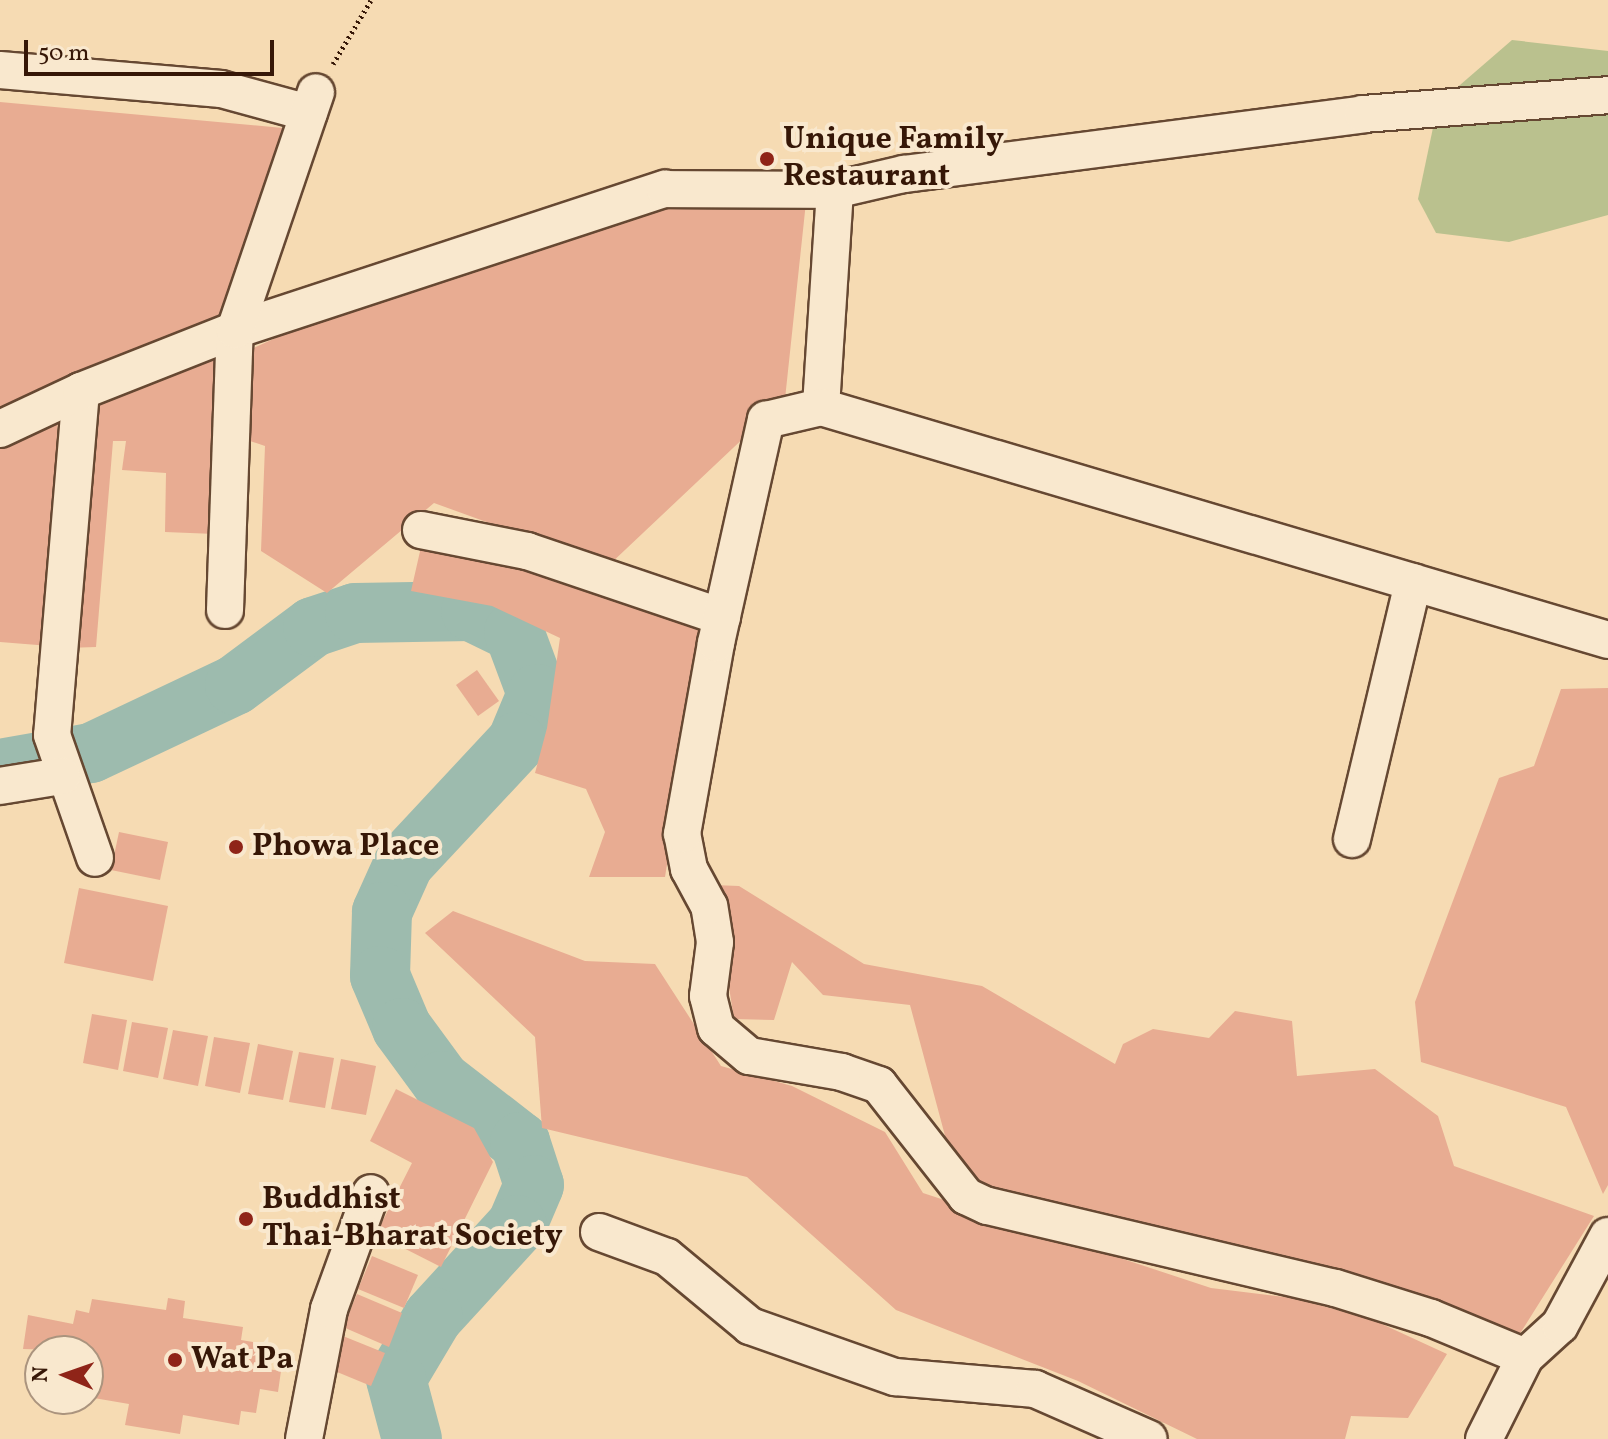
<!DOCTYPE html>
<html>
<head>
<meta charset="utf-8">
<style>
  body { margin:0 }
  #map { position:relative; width:1608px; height:1439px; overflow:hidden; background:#f6dbb3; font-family:Vollkorn,serif }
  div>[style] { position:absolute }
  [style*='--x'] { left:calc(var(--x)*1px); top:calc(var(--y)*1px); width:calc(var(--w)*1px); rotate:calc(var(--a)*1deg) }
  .green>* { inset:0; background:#bac18e }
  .river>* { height:60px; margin:-30px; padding:0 30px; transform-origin:30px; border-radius:30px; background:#9dbbae }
  .building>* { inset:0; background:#e8ac92 }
  .path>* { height:5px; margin-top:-2.5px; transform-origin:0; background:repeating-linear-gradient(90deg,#361707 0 2px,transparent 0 6px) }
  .roads { filter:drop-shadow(2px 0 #664832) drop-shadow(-2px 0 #664832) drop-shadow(0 2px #664832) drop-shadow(0 -2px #664832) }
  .minor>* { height:36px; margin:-18px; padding:0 18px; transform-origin:18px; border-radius:18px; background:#f9e8ce }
  .dots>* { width:22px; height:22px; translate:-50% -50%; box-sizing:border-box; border:4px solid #f9e8ce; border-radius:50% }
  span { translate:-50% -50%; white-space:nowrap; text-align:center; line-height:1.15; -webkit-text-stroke:8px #f9e8ce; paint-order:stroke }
  .poi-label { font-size:32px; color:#361707; font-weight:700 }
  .left { translate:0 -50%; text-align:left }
  .north { position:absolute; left:24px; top:1335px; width:80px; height:80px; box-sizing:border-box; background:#f9e8ce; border:2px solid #ab947e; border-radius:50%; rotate:272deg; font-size:22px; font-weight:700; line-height:32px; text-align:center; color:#361707 }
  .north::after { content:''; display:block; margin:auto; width:28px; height:36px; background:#8f2418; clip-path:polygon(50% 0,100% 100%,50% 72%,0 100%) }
  .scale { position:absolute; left:24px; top:40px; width:250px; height:36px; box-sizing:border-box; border:4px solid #361707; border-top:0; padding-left:10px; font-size:24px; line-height:28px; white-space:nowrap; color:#361707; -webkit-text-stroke:6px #f9e8ce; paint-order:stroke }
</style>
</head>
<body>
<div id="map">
  <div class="green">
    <i style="clip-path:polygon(1512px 40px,1608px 51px,1608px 215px,1509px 242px,1436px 233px,1418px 199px,1438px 104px)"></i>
  </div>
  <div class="river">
    <i style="--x:0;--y:769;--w:92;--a:-10"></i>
    <i style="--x:91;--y:753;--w:159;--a:-25.3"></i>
    <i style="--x:235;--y:685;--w:97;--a:-36.6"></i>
    <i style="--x:313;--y:627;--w:44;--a:-18.4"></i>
    <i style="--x:355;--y:613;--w:116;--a:-1"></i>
    <i style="--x:471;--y:611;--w:48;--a:26"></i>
    <i style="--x:514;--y:632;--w:66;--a:69.6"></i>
    <i style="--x:537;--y:694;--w:52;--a:112.6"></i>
    <i style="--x:517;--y:742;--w:166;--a:133"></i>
    <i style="--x:404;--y:863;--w:54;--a:114.2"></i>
    <i style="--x:382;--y:912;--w:64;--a:91.8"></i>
    <i style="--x:380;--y:976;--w:56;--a:67.1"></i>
    <i style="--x:402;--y:1028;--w:66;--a:53.7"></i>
    <i style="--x:441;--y:1081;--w:100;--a:37.7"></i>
    <i style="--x:520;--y:1142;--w:45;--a:72"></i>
    <i style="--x:534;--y:1185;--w:43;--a:113"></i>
    <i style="--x:517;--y:1225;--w:125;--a:132.4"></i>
    <i style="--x:433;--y:1317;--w:72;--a:120.8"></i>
    <i style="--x:396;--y:1379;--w:62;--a:75.1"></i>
  </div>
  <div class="building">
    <i style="clip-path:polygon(0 102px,283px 128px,220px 319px,0 412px)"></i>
    <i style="clip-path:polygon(696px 199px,806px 202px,785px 399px,608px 566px,434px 503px,327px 593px,261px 551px,265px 446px,241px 438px,247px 351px,309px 323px,640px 208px)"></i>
    <i style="clip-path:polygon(198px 355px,225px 358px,215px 534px,165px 532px,166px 473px,122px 470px,126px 441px,113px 441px,96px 647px,66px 648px,81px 391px)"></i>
    <i style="clip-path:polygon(58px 413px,50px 646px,0 642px,0 438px)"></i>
    <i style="clip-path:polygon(421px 547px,534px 565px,705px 626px,665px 877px,589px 877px,605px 832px,586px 789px,535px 773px,547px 728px,560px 638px,492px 606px,411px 591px)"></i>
    <i style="clip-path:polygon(477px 670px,499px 701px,478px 716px,456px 685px)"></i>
    <i style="clip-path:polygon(1608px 688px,1608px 1185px,1603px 1194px,1566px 1107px,1421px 1062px,1415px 1002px,1499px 778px,1534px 766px,1561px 689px)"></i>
    <i style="clip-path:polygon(119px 832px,168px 842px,160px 880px,111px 870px)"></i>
    <i style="clip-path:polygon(713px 885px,739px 886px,864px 964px,982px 986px,1115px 1064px,1123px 1044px,1153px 1029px,1209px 1038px,1235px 1011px,1292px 1021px,1297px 1076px,1375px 1069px,1438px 1116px,1454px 1166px,1594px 1216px,1514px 1343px,1366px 1284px,1225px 1242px,982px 1194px,955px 1173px,910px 1005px,823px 995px,792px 962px,774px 1020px,734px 1019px)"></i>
    <i style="clip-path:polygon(79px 888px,168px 906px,153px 981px,64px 963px)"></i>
    <i style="clip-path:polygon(453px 911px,585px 961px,655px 964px,721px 1066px,792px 1086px,885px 1132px,923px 1193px,1211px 1288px,1293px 1298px,1371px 1319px,1447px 1354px,1408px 1418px,1351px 1416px,1345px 1439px,1197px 1439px,1078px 1381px,896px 1310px,747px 1177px,542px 1128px,535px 1037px,425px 933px)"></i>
    <i style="clip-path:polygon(92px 1014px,127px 1020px,118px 1070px,83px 1063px)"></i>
    <i style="clip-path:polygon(132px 1022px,168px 1028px,158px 1078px,123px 1071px)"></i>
    <i style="clip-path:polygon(173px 1030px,208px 1036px,198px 1086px,163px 1079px)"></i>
    <i style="clip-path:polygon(214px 1037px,250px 1043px,240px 1093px,205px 1086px)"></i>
    <i style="clip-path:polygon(258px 1044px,293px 1051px,283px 1100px,248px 1094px)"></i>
    <i style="clip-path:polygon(299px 1052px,334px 1058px,325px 1108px,289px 1102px)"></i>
    <i style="clip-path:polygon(341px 1059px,376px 1066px,366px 1115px,331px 1109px)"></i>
    <i style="clip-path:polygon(396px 1089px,474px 1128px,493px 1162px,441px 1267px,376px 1234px,412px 1163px,370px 1141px)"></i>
    <i style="clip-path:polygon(372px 1256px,418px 1275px,404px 1308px,358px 1289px)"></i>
    <i style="clip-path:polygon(357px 1294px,402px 1313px,389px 1347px,343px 1327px)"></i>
    <i style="clip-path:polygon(168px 1298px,185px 1301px,183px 1318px,243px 1327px,241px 1340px,265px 1344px,261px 1368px,281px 1371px,278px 1392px,260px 1389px,256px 1413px,241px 1411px,239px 1425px,183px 1415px,180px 1434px,125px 1425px,129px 1404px,88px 1397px,88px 1351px,23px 1349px,28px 1315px,73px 1324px,76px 1310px,89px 1313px,92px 1299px,166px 1310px)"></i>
    <i style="clip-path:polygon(338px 1334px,385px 1353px,371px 1386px,325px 1367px)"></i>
  </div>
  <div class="path">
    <i style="--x:333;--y:64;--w:74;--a:-59.3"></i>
  </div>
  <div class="roads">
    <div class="minor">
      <i style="--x:0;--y:70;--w:222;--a:4.9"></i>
      <i style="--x:221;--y:89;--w:91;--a:15.3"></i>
      <i style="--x:835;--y:190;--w:71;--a:-13.1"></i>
      <i style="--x:904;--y:174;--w:463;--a:-7.4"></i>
      <i style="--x:1363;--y:114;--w:246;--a:-4.4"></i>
      <i style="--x:81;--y:391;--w:345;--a:94.8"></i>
      <i style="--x:52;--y:735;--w:130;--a:70.7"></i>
      <i style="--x:0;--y:429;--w:89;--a:-25.1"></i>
      <i style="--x:81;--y:391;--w:166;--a:-21.6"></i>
      <i style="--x:235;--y:330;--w:453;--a:-18.2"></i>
      <i style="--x:665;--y:189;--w:170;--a:0.3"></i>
      <i style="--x:835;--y:190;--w:217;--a:93.7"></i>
      <i style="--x:421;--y:530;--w:108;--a:11.2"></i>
      <i style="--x:527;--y:551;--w:206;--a:18.7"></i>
      <i style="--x:225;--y:610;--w:280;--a:-88"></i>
      <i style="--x:235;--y:330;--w:251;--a:-71.2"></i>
      <i style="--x:0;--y:786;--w:63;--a:-9.2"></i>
      <i style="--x:1352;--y:839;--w:264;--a:-76.6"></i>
      <i style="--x:599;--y:1232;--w:72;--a:20.2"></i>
      <i style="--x:667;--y:1257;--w:108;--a:39.7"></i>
      <i style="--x:750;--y:1326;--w:154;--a:19.4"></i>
      <i style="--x:895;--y:1377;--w:141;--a:4.9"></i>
      <i style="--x:1035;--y:1389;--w:124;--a:23.7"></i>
      <i style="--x:1525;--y:1357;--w:102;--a:-157.5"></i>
      <i style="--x:1431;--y:1318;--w:101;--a:-162.6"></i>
      <i style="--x:1335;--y:1288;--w:358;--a:-166.7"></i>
      <i style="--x:987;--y:1206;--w:23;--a:-155"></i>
      <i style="--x:966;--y:1196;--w:141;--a:-128.1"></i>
      <i style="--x:879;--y:1085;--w:39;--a:-161"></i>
      <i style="--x:842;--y:1072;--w:94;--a:-170.2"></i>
      <i style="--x:749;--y:1056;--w:43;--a:-139.7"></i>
      <i style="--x:716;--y:1028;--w:33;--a:-104"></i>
      <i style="--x:708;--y:996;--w:54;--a:-82.6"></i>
      <i style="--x:715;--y:942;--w:36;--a:-99"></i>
      <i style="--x:709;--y:906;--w:42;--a:-118.4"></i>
      <i style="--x:689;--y:869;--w:36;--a:-101"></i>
      <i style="--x:682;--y:834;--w:194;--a:-79.9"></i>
      <i style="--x:716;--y:643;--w:229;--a:-77.4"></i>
      <i style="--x:766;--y:420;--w:57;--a:-13.3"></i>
      <i style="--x:821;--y:407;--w:821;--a:16.49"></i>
      <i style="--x:304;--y:1439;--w:132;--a:-79.1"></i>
      <i style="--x:329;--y:1309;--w:123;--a:-70.1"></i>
      <i style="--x:1484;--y:1439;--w:92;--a:-63.4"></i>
      <i style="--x:1525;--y:1357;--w:47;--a:-42.4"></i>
      <i style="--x:1560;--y:1325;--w:101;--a:-61.7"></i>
    </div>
  </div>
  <div class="dots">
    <i style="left:767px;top:159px;background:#8f2418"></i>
    <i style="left:236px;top:847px;background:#8f2418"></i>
    <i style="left:246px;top:1219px;background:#8f2418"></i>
    <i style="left:175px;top:1360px;background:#8f2418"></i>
  </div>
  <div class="poi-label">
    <span class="left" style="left:783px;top:159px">Unique Family<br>Restaurant</span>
    <span class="left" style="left:252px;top:847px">Phowa Place</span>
    <span class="left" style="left:262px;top:1219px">Buddhist<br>Thai-Bharat Society</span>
    <span class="left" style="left:191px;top:1360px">Wat Pa</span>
  </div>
  <div class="north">N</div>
  <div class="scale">50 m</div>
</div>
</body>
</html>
